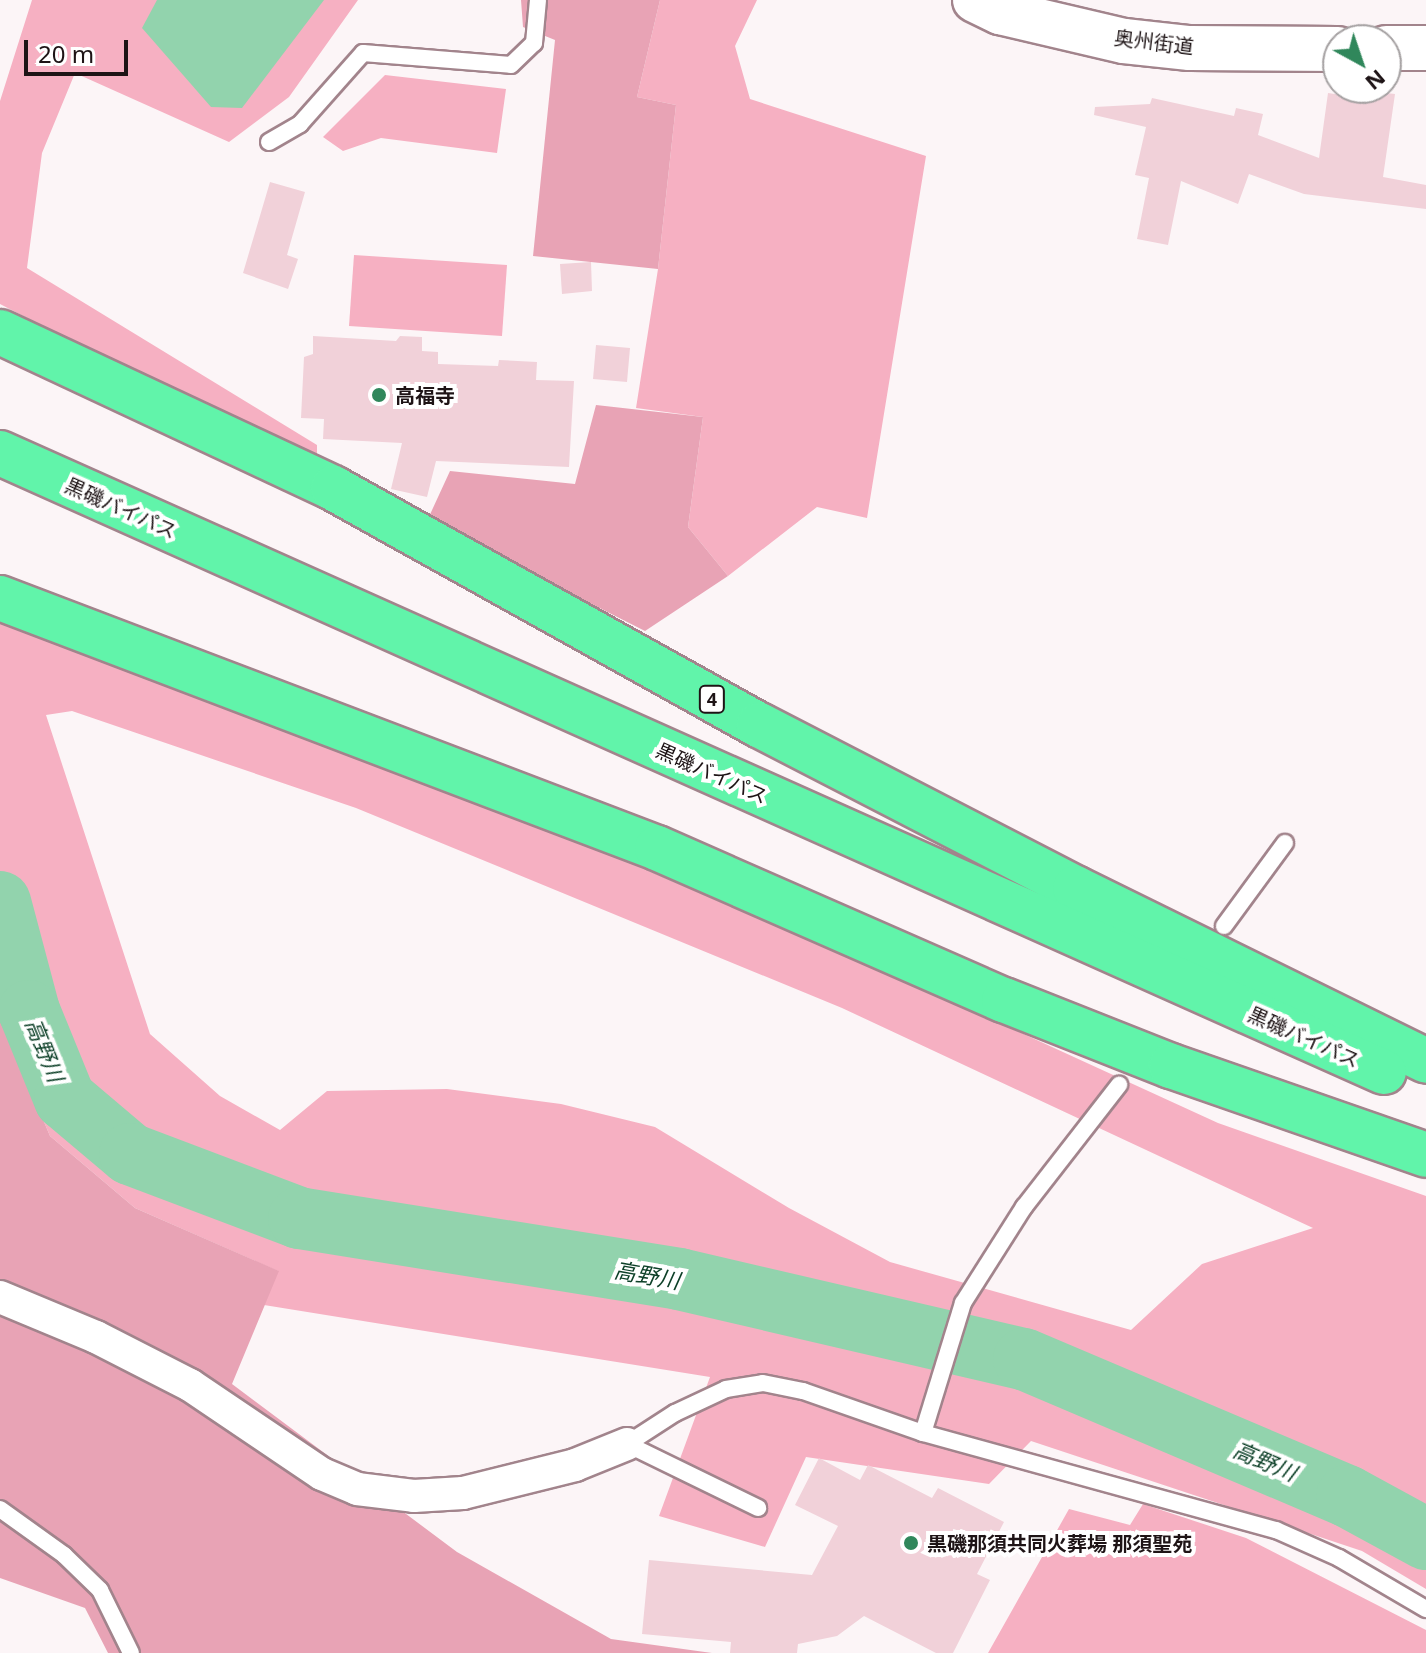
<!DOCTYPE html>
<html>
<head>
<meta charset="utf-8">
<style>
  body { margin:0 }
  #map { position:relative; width:1426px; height:1653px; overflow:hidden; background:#fcf5f7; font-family:"Noto Sans","Noto Sans JP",sans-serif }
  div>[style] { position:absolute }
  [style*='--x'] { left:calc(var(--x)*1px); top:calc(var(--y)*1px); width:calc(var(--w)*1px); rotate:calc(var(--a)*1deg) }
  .green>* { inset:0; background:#f6b0c2 }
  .forest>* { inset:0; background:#e8a3b5 }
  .water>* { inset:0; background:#92d3ad }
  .river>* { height:62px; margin:-31px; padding:0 31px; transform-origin:31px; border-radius:31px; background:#92d3ad }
  .building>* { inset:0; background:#f1d1d9 }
  .roads { filter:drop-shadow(2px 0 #a2848c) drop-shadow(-2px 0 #a2848c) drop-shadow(0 2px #a2848c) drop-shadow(0 -2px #a2848c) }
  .lane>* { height:16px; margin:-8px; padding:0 8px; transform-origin:8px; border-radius:8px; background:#fff }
  .street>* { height:32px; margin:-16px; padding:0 16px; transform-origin:16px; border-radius:16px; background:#fff }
  .secondary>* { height:44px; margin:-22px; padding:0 22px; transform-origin:22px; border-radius:22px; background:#fff }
  .highway>* { height:44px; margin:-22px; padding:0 22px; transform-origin:22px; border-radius:22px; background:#61f4aa }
  .dots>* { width:22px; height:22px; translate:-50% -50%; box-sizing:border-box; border:4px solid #fff; border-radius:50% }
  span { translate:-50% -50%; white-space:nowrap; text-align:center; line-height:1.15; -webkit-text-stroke:8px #fff; paint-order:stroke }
  .shield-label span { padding:2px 6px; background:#fff; border:2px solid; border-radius:6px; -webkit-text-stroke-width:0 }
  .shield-label { font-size:18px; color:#1e1416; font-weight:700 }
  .street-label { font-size:20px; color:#1e1416 }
  .poi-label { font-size:20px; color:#1e1416; font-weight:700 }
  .left { translate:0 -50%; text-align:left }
  .water-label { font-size:22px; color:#0d4028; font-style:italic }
  .north { position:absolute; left:1322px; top:24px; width:80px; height:80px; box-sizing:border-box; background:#fff; border:2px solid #a5a1a2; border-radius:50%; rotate:140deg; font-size:22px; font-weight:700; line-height:32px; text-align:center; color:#1e1416 }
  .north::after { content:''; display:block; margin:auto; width:28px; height:36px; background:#30875b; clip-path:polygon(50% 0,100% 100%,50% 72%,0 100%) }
  .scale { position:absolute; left:24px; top:40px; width:104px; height:36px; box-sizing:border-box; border:4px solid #1e1416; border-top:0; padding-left:10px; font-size:24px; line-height:28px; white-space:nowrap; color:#1e1416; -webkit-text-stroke:6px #fff; paint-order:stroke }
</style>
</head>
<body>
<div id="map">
  <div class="green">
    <i style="clip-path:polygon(32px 0,358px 0,289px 97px,229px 142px,75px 73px,42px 153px,27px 268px,317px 445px,317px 461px,131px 372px,0 304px,0 101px)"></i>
    <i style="clip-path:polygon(660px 0,757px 0,735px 46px,750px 99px,926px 156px,867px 518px,817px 507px,728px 576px,688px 527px,703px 417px,636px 408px,658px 269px,676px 105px,637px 97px)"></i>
    <i style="clip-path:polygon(385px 75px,506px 89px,497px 153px,381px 138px,343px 151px,323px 137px)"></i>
    <i style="clip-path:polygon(354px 255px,507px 265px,502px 336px,349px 326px)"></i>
    <i style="clip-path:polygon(evenodd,0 616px,480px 798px,982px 1015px,1218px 1123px,1426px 1196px,1426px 1589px,1362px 1551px,1031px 1441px,989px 1484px,806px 1457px,765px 1547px,659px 1516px,710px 1377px,264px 1305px,278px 1271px,135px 1208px,50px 1136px,18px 1060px,0 986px,0 616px,72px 711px,356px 808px,842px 1008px,1313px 1228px,1202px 1264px,1131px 1330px,890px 1262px,789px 1208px,655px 1127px,561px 1104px,447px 1089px,327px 1091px,280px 1130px,220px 1096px,150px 1034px,46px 715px,72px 711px)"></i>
    <i style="clip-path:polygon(1143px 1504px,1246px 1538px,1426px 1630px,1426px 1653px,988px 1653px,1069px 1509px,1130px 1525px)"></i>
  </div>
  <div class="forest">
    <i style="clip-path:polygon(521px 0,660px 0,637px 97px,676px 105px,658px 269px,533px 256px,555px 40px,523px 27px)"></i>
    <i style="clip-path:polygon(596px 405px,703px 417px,688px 527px,728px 576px,645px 631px,427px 521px,450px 471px,575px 484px)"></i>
    <i style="clip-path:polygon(0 986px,18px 1060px,50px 1136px,135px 1208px,279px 1271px,232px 1384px,457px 1552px,611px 1639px,712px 1653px,108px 1653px,85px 1608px,0 1578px)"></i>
  </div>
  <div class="water">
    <i style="clip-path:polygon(157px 0,324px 0,242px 108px,211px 107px,142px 28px)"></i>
  </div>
  <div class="river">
    <i style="--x:0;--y:902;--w:113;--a:75.1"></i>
    <i style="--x:29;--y:1011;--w:95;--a:67.8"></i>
    <i style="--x:65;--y:1099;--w:85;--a:40.2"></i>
    <i style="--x:130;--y:1154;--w:181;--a:20.7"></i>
    <i style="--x:299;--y:1218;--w:385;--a:9.1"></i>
    <i style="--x:679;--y:1279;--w:354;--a:13.1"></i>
    <i style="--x:1024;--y:1359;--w:351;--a:23"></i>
    <i style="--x:1347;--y:1496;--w:90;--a:28.6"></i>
  </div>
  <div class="building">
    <i style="clip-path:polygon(1342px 88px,1395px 94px,1383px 177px,1426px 185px,1426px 209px,1304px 194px,1249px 174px,1238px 204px,1181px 181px,1168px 245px,1137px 239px,1149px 178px,1135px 175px,1146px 127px,1094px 115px,1095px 107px,1150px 104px,1152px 98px,1234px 116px,1236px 108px,1263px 114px,1258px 135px,1319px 158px,1328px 93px,1341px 95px)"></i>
    <i style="clip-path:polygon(270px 182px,305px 192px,287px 255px,298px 259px,288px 289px,243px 273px)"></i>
    <i style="clip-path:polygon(591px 262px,592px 291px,562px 294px,560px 264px)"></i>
    <i style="clip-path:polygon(313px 336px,396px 341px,400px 336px,422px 337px,422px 351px,438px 352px,438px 364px,498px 366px,499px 360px,537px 362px,536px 380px,574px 381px,569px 467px,436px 461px,427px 497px,391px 489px,402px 443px,323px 439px,324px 419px,301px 418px,304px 357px,313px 354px)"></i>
    <i style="clip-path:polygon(596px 345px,630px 348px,627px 382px,593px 379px)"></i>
    <i style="clip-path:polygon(819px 1458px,860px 1480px,868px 1465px,932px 1498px,938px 1488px,1004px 1522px,977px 1574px,990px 1580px,953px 1653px,936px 1653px,864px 1616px,837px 1636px,798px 1644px,797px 1653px,730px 1653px,731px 1642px,642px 1634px,649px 1560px,812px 1575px,838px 1526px,795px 1505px)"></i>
  </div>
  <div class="roads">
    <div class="lane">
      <i style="--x:269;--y:142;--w:36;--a:-30"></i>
      <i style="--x:300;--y:124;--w:95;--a:-48.4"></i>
      <i style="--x:363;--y:53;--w:148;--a:4.6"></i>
      <i style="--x:511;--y:65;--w:32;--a:-44"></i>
      <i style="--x:534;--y:43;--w:43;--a:-84.7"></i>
      <i style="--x:1224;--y:926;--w:103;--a:-53.7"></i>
      <i style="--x:923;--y:1433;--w:136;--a:-72.9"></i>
      <i style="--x:963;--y:1303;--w:114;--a:-57.6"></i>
      <i style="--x:1024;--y:1207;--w:155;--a:-52.1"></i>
      <i style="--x:627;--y:1444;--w:57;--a:-32.9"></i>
      <i style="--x:675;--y:1413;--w:56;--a:-25.2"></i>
      <i style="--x:726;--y:1389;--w:37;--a:-9"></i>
      <i style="--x:763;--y:1383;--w:41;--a:11.3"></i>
      <i style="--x:803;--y:1391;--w:127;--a:19.3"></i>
      <i style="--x:923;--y:1433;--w:366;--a:15.4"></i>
      <i style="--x:1276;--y:1530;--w:69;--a:24"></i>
      <i style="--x:1339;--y:1558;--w:101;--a:30.4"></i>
      <i style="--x:627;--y:1444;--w:146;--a:26"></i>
      <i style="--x:0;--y:1509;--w:79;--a:35.7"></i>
      <i style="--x:64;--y:1555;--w:50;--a:44.2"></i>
      <i style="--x:100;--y:1590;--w:70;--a:63.8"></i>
    </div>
    <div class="street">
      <i style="--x:0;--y:1297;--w:104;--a:22.6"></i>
      <i style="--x:96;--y:1337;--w:106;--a:27.1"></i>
      <i style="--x:190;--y:1385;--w:159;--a:34"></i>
      <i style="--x:322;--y:1474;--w:38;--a:23"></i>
      <i style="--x:357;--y:1489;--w:57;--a:7"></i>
      <i style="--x:414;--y:1496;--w:49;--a:-3.5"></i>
      <i style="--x:463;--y:1493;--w:115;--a:-14"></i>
      <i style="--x:575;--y:1465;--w:56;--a:-22"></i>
    </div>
    <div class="secondary">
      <i style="--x:975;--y:0;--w:28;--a:26"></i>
      <i style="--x:1000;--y:12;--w:127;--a:13.2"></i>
      <i style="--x:1124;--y:41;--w:66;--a:6.1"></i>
      <i style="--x:1190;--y:48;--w:148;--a:0.4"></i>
      <i style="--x:1386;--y:48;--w:40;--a:0"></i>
    </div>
    <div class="highway">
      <i style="--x:0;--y:332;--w:368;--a:25.1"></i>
      <i style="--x:333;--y:488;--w:487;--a:29.1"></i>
      <i style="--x:759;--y:725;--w:356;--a:27.3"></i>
      <i style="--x:1075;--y:888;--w:391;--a:26.2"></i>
      <i style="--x:0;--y:453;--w:1516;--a:24.1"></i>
      <i style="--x:0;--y:598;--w:703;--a:20.83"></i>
      <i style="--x:657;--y:848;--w:379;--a:23.7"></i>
      <i style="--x:1004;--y:1000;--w:180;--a:21.6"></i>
      <i style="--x:1171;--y:1066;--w:270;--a:19.2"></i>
    </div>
  </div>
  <div class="dots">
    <i style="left:379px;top:395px;background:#30875b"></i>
    <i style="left:911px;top:1543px;background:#30875b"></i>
  </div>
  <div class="shield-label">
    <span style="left:712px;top:699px">4</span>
  </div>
  <div class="street-label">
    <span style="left:1154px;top:42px;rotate:7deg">奥州街道</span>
    <span style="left:121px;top:508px;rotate:24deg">黒磯バイパス</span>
    <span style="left:712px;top:773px;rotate:24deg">黒磯バイパス</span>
    <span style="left:1304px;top:1037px;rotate:24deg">黒磯バイパス</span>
  </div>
  <div class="poi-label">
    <span class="left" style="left:395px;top:395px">高福寺</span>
    <span class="left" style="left:927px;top:1543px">黒磯那須共同火葬場 那須聖苑</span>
  </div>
  <div class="water-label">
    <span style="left:45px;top:1050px;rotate:68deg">高野川</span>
    <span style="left:647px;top:1275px;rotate:10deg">高野川</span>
    <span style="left:1265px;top:1461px;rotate:23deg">高野川</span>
  </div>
  <div class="north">N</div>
  <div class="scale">20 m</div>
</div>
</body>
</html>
